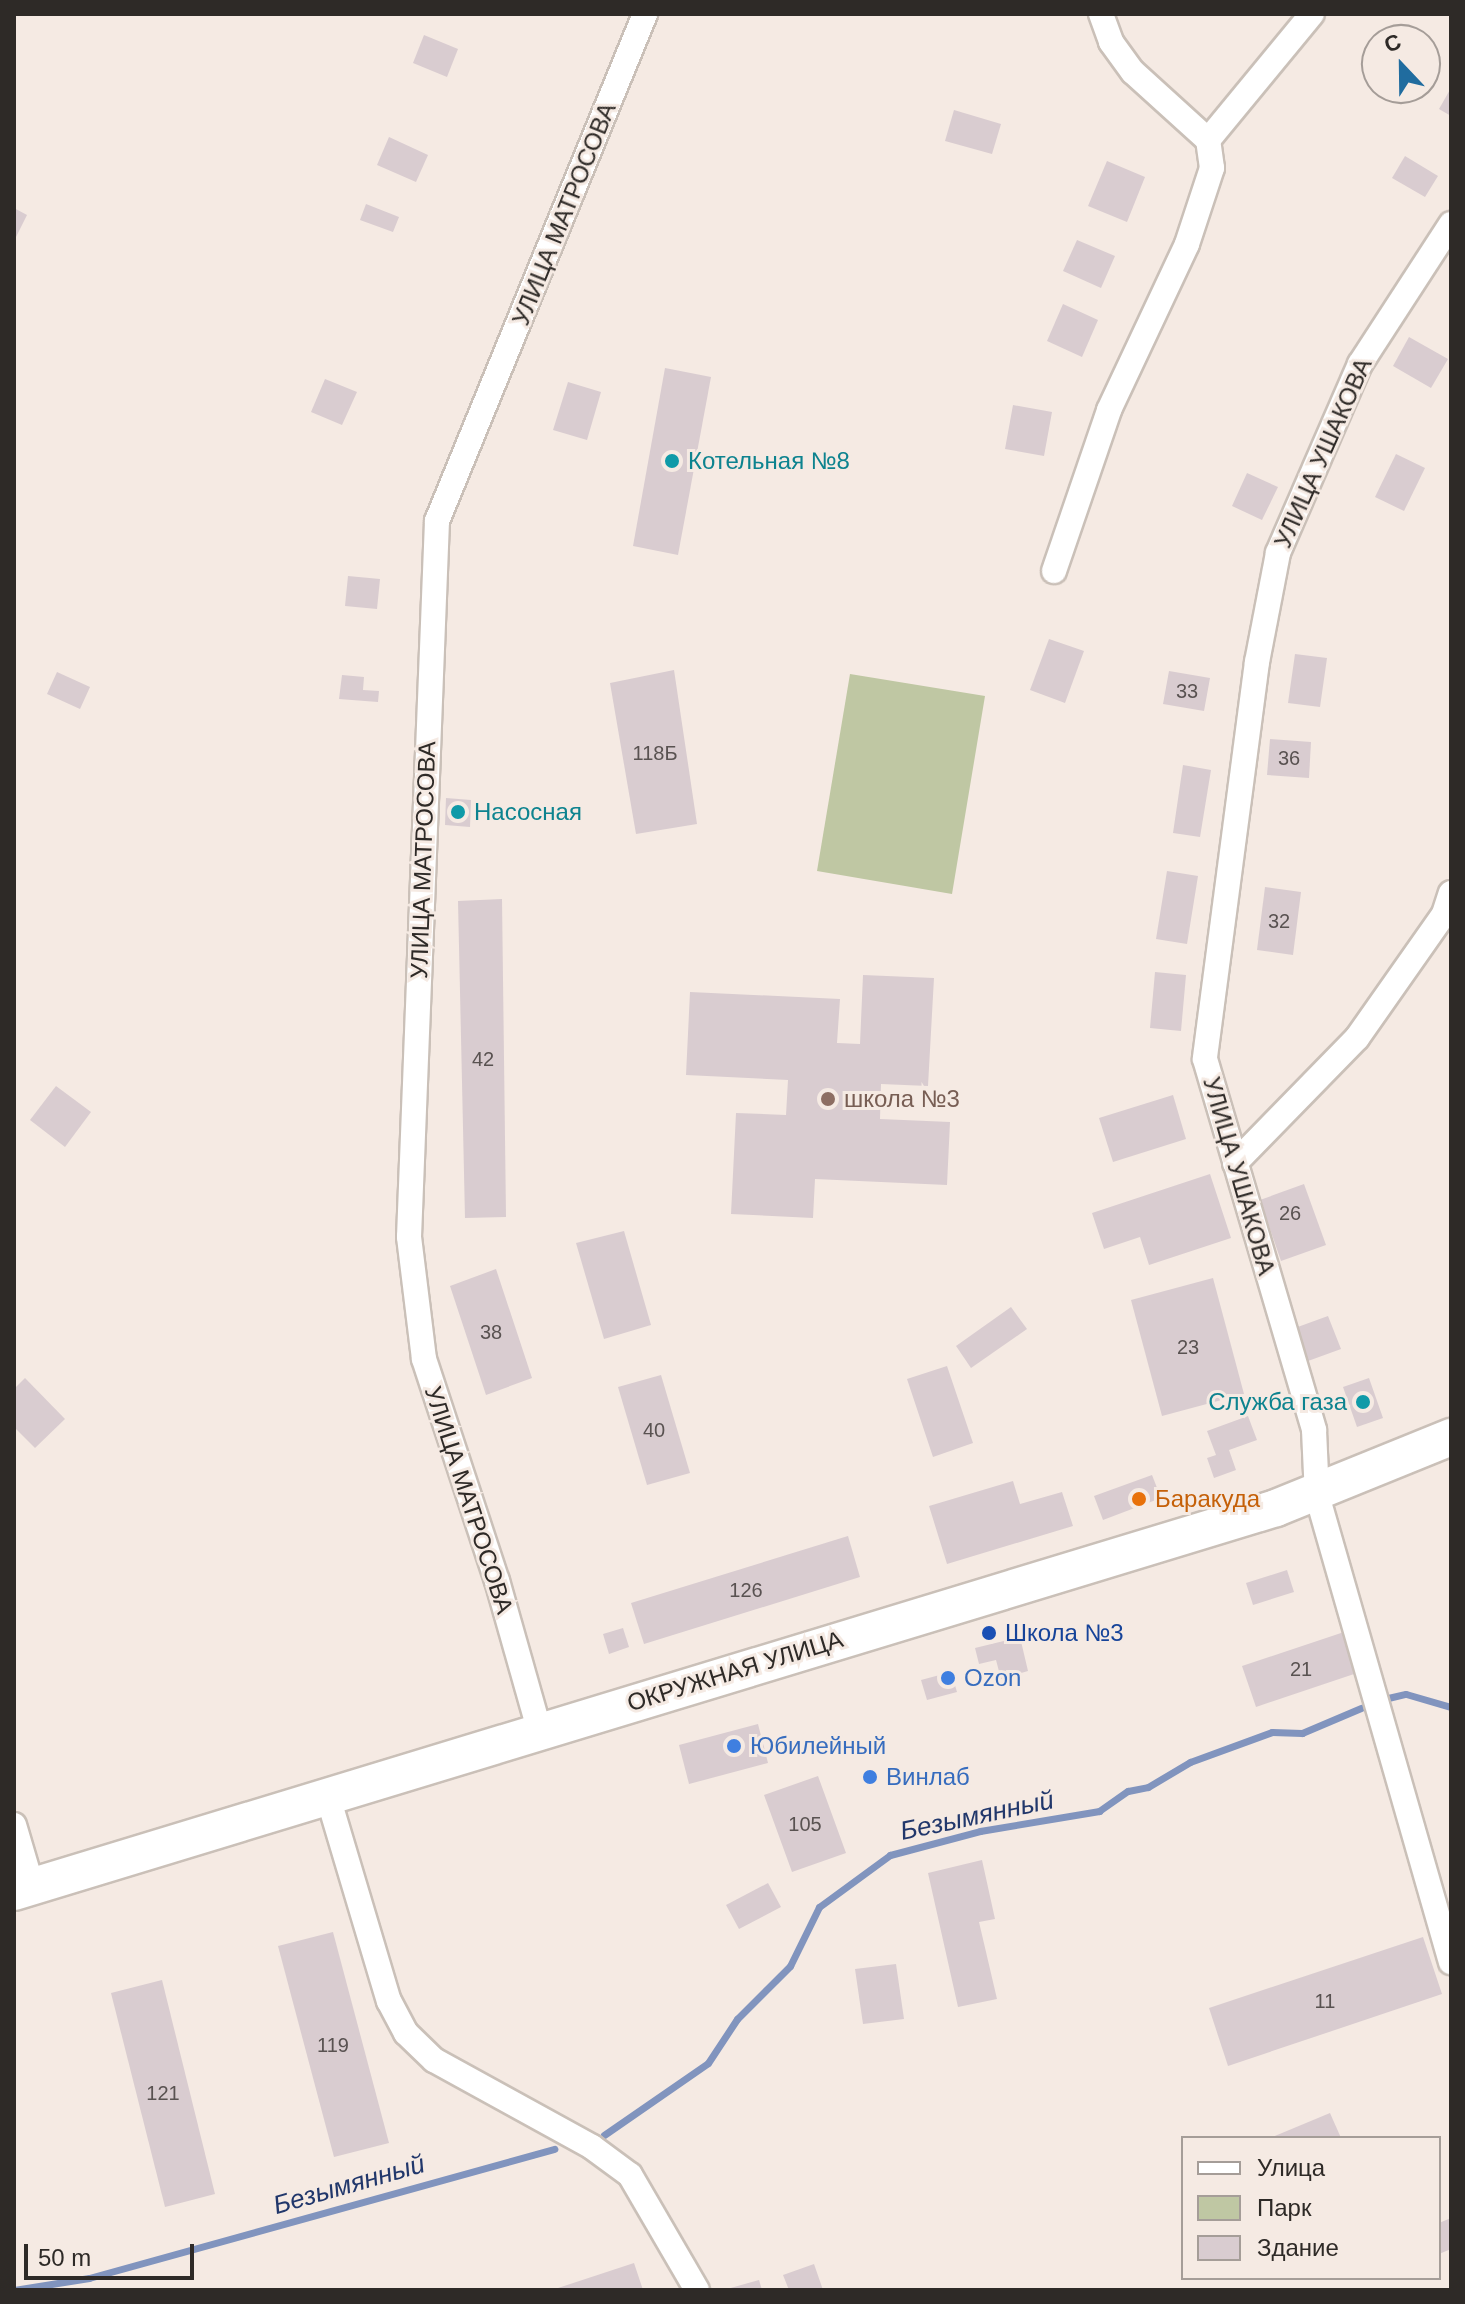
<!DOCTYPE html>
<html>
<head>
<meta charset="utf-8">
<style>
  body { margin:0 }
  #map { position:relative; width:1465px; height:2304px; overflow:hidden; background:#f5eae3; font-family:Helvetica,sans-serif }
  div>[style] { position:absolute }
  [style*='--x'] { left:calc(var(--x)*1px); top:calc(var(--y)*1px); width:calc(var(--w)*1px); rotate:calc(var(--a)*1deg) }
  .green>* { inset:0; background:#bfc7a3 }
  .stream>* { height:7px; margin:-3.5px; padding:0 3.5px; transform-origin:3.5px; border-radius:3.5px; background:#8194be }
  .building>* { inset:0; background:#d9ccd0 }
  .roads { filter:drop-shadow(2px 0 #cac0b8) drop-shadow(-2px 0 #cac0b8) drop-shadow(0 2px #cac0b8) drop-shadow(0 -2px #cac0b8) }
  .street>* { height:24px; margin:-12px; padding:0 12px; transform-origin:12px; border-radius:12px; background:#fff }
  .secondary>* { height:36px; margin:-18px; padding:0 18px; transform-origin:18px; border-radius:18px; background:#fff }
  .dots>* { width:22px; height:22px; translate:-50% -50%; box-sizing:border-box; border:4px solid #f5eae3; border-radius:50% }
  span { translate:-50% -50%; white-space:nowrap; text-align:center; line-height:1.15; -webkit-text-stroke:6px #f5eae3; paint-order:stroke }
  .number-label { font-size:20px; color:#595251 }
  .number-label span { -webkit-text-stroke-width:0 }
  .street-label { font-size:24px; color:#2e2a27 }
  .culture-label { font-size:24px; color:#0d838f }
  .left { translate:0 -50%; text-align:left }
  .right { translate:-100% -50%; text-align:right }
  .education-label { font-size:24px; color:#785e54 }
  .food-label { font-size:24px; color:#c56008 }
  .transit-label { font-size:24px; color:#164399 }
  .shop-label { font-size:24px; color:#366cbe }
  .water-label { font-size:26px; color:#21376b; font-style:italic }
  .frame { position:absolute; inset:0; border:16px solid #2e2a27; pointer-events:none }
  .legend { position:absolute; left:1181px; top:2136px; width:260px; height:144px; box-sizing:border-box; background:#f5eae3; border:2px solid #a59d98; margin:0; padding:10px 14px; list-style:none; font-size:24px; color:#2e2a27 }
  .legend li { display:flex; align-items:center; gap:16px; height:40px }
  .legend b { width:40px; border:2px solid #a59d98 }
  .north { position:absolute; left:1361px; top:24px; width:80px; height:80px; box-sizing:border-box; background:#f5eae3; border:2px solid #a59d98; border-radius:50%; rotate:338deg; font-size:22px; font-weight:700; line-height:32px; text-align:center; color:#2e2a27 }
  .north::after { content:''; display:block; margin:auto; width:28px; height:36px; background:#206c9f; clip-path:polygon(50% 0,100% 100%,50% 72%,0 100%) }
  .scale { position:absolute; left:24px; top:2244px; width:170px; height:36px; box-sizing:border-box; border:4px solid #2e2a27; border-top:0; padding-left:10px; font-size:24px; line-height:28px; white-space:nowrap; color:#2e2a27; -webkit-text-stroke:6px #f5eae3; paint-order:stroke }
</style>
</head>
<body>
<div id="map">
  <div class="green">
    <i style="clip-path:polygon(850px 674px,985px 696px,952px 894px,817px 871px)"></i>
  </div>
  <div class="stream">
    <i style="--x:1388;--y:1698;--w:18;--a:-13"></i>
    <i style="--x:1406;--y:1694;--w:47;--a:16.1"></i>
    <i style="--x:604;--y:2135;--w:126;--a:-34.7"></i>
    <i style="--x:708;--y:2063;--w:53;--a:-56.6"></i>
    <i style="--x:737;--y:2019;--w:75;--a:-45"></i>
    <i style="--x:790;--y:1966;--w:66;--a:-63.8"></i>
    <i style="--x:819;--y:1907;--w:88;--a:-36.2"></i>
    <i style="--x:890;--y:1855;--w:93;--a:-14.9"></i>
    <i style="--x:980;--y:1831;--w:121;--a:-9.5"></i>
    <i style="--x:1099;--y:1811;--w:35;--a:-35"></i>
    <i style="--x:1128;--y:1791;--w:20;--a:-11"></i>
    <i style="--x:1148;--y:1787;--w:49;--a:-30.8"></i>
    <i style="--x:1190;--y:1762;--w:87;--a:-20.1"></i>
    <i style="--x:1272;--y:1732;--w:30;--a:2"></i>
    <i style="--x:1302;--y:1733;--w:64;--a:-23"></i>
    <i style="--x:14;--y:2290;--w:76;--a:-9.1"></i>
    <i style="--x:89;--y:2278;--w:483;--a:-15.5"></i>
  </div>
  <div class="building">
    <i style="clip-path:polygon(424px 35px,458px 49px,447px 77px,413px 63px)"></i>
    <i style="clip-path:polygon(1451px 88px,1451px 116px,1439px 109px)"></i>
    <i style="clip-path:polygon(954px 110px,1001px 124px,992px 154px,945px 141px)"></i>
    <i style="clip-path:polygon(389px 137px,428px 155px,416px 182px,377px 165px)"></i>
    <i style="clip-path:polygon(1405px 156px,1438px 176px,1425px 197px,1392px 178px)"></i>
    <i style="clip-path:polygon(1107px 161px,1145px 177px,1127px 222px,1088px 206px)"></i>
    <i style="clip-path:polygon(366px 204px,399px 217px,393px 232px,360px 220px)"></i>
    <i style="clip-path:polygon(14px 208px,27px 215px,14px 241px)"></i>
    <i style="clip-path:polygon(1077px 240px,1115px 256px,1101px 288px,1063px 271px)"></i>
    <i style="clip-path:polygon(1063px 304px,1098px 320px,1082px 357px,1047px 341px)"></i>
    <i style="clip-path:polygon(1409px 337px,1448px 359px,1431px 388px,1393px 366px)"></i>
    <i style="clip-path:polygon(665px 368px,711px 377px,678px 555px,633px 546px)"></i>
    <i style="clip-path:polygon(325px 379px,357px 392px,342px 425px,311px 412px)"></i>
    <i style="clip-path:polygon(568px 382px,601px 392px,587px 440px,553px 430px)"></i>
    <i style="clip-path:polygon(1013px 405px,1052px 412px,1044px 456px,1005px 449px)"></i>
    <i style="clip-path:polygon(1396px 454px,1425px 468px,1404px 511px,1375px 497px)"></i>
    <i style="clip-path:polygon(1247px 473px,1278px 487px,1262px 520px,1232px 506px)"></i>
    <i style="clip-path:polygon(348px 576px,380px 579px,377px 609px,345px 606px)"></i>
    <i style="clip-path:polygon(1049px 639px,1084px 651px,1065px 703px,1030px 690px)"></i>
    <i style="clip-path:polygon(1295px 654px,1327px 658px,1320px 707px,1288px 703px)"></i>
    <i style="clip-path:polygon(674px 670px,697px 824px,636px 834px,610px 683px)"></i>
    <i style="clip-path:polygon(1169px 671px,1210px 678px,1204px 711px,1163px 704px)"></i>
    <i style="clip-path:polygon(57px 672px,90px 687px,80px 709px,47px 694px)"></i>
    <i style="clip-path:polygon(342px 675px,364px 677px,363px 690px,379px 691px,378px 702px,339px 699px)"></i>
    <i style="clip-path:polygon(1270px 739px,1311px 742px,1309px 778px,1267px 775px)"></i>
    <i style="clip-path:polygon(1183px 765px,1211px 770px,1200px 837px,1173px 833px)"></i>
    <i style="clip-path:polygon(446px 798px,471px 800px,470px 827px,445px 825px)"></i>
    <i style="clip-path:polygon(1167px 871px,1198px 876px,1187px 944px,1156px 939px)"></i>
    <i style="clip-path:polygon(1265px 887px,1301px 892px,1293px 955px,1257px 950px)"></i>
    <i style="clip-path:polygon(502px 899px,506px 1217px,465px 1218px,458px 901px)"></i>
    <i style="clip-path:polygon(1155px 972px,1186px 975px,1181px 1031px,1150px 1028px)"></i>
    <i style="clip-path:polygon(863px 975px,934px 978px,928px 1086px,881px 1084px,880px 1119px,950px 1122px,947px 1185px,815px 1179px,813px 1218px,731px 1214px,736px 1113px,786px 1115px,788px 1080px,686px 1075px,690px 992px,840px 999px,837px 1043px,860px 1044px)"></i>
    <i style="clip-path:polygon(56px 1086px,91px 1112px,65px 1147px,30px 1120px)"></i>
    <i style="clip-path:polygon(1173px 1095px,1186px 1139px,1113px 1162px,1099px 1118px)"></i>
    <i style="clip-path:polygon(1210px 1174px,1231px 1238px,1149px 1265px,1140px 1237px,1104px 1249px,1092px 1213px)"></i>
    <i style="clip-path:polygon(1304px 1184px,1326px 1245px,1281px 1261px,1260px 1200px)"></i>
    <i style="clip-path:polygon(624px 1231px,651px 1325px,604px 1339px,576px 1243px)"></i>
    <i style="clip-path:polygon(496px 1269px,532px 1378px,486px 1395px,450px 1286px)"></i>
    <i style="clip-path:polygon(1213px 1278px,1244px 1394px,1162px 1416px,1131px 1300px)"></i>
    <i style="clip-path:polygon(1011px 1307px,1027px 1329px,971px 1368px,956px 1346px)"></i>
    <i style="clip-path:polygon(1328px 1316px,1341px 1349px,1308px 1361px,1295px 1328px)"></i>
    <i style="clip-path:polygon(947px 1366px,973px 1443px,933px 1457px,907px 1379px)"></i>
    <i style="clip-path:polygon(661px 1375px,690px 1473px,647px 1485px,618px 1387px)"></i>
    <i style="clip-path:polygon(25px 1378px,65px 1419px,35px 1448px,14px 1427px,14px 1389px)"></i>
    <i style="clip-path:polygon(1369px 1378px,1383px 1418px,1357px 1427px,1343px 1387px)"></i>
    <i style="clip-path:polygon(1248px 1416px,1257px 1440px,1229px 1450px,1236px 1470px,1214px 1478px,1207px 1458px,1216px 1455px,1207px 1431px)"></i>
    <i style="clip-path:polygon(1152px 1475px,1161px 1498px,1103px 1520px,1094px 1496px)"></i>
    <i style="clip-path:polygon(1013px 1481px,1020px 1504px,1062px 1492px,1073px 1526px,947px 1564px,929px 1506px)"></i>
    <i style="clip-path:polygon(848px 1536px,860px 1577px,644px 1644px,631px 1603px)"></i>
    <i style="clip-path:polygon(1287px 1570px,1294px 1592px,1253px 1605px,1246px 1583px)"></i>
    <i style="clip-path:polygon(623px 1628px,629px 1647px,609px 1654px,603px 1634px)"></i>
    <i style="clip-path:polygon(1347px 1631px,1360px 1672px,1256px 1707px,1242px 1666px)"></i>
    <i style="clip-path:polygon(1020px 1637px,1028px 1671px,1001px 1679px,996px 1660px,979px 1664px,975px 1648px)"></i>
    <i style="clip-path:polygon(951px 1672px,957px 1692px,927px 1700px,921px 1680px)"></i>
    <i style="clip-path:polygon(758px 1724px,768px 1763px,689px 1784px,679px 1745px)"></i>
    <i style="clip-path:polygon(818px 1776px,846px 1853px,792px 1872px,764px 1795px)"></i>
    <i style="clip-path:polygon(982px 1860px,995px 1919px,979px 1922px,997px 1999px,958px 2007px,928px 1873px)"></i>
    <i style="clip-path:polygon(768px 1883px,781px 1907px,739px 1929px,726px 1905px)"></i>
    <i style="clip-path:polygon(333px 1932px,389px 2143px,334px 2157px,278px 1946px)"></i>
    <i style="clip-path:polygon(1423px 1937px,1442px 1994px,1228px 2066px,1209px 2008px)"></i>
    <i style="clip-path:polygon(896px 1964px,904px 2019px,863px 2024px,855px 1969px)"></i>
    <i style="clip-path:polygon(162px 1980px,215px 2194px,165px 2207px,111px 1993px)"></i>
    <i style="clip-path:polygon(1330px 2113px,1341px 2138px,1270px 2138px)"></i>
    <i style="clip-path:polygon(1451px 2218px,1451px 2249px,1439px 2254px,1439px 2223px)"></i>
    <i style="clip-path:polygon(634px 2263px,643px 2290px,555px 2290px,555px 2289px)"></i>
    <i style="clip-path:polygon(814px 2264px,823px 2290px,789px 2290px,783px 2275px)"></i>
    <i style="clip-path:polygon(759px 2280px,762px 2290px,727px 2290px,727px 2289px)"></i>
  </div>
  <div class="roads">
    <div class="street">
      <i style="--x:1101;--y:14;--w:30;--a:70"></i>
      <i style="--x:1111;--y:42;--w:37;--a:54"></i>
      <i style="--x:1133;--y:72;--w:101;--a:42.2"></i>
      <i style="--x:1451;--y:224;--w:167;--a:123"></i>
      <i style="--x:1360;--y:364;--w:206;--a:113.5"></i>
      <i style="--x:1278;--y:553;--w:111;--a:100.9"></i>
      <i style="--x:1257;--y:662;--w:400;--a:97.5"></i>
      <i style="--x:1205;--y:1059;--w:387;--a:73.6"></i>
      <i style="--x:1314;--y:1430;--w:65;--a:87.4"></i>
      <i style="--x:1317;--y:1495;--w:486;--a:74"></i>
      <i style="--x:1054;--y:571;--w:170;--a:-71.1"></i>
      <i style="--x:1109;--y:410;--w:183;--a:-64.8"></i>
      <i style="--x:1187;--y:244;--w:80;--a:-71.8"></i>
      <i style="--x:1212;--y:168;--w:28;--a:-98"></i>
      <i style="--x:1208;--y:140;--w:163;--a:-50.5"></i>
      <i style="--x:1235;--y:1163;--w:175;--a:-45.7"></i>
      <i style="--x:1357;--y:1038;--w:151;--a:-54.9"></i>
      <i style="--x:1444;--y:914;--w:22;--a:-72"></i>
      <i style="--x:539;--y:1729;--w:154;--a:-105.8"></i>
      <i style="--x:497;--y:1581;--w:234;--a:-108.2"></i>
      <i style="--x:424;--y:1359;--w:123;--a:-97"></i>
      <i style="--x:409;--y:1237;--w:717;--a:-87.76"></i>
      <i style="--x:437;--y:521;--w:548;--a:-67.69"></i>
      <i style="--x:328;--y:1797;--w:213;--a:73.4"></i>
      <i style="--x:389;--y:2001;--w:36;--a:62"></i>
      <i style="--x:406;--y:2033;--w:39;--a:44"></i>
      <i style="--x:434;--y:2060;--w:180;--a:28.8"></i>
      <i style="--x:592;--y:2147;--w:47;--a:36.4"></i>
      <i style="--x:630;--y:2175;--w:133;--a:59.8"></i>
      <i style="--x:14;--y:1825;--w:64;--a:73.6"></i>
    </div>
    <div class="secondary">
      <i style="--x:14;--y:1892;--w:1319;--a:-16.92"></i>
      <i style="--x:1276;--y:1508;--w:189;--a:-22.1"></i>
    </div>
  </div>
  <div class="dots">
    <i style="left:672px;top:461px;background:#0f9aa8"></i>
    <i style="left:458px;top:812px;background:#0f9aa8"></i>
    <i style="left:828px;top:1099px;background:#8d6e63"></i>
    <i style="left:1363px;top:1402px;background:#0f9aa8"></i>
    <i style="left:1139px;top:1499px;background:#e8710a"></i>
    <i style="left:989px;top:1633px;background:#1a4fb4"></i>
    <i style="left:948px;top:1678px;background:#3f7fe0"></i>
    <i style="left:734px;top:1746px;background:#3f7fe0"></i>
    <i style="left:870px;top:1777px;background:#3f7fe0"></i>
  </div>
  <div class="number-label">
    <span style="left:1187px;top:691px">33</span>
    <span style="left:655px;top:753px">118Б</span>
    <span style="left:1289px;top:758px">36</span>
    <span style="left:1279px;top:921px">32</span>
    <span style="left:483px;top:1059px">42</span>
    <span style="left:1290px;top:1213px">26</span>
    <span style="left:491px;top:1332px">38</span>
    <span style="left:1188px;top:1347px">23</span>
    <span style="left:654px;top:1430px">40</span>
    <span style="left:746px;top:1590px">126</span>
    <span style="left:1301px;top:1669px">21</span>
    <span style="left:805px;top:1824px">105</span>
    <span style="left:1325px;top:2001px">11</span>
    <span style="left:333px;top:2045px">119</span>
    <span style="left:163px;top:2093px">121</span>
  </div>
  <div class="street-label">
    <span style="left:564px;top:214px;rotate:-68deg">УЛИЦА МАТРОСОВА</span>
    <span style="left:1323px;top:453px;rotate:-66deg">УЛИЦА УШАКОВА</span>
    <span style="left:423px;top:860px;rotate:-88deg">УЛИЦА МАТРОСОВА</span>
    <span style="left:1239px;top:1176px;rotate:74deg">УЛИЦА УШАКОВА</span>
    <span style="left:469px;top:1500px;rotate:72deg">УЛИЦА МАТРОСОВА</span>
    <span style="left:735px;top:1671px;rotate:-17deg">ОКРУЖНАЯ УЛИЦА</span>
  </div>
  <div class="culture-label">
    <span class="left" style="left:688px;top:461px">Котельная №8</span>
    <span class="left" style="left:474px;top:812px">Насосная</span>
    <span class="right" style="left:1347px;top:1402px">Служба газа</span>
  </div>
  <div class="education-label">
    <span class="left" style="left:844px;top:1099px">школа №3</span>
  </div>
  <div class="food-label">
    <span class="left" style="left:1155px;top:1499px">Баракуда</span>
  </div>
  <div class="transit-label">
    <span class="left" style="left:1005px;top:1633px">Школа №3</span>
  </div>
  <div class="shop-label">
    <span class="left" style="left:964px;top:1678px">Ozon</span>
    <span class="left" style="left:750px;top:1746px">Юбилейный</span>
    <span class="left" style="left:886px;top:1777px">Винлаб</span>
  </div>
  <div class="water-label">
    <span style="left:977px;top:1816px;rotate:-12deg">Безымянный</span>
    <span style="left:349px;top:2185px;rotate:-16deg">Безымянный</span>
  </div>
  <div class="frame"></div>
  <ul class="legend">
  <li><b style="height:10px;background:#fff"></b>Улица</li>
  <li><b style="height:22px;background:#bfc7a3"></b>Парк</li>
  <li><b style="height:22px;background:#d9ccd0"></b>Здание</li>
  </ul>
  <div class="north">С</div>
  <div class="scale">50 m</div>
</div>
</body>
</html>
